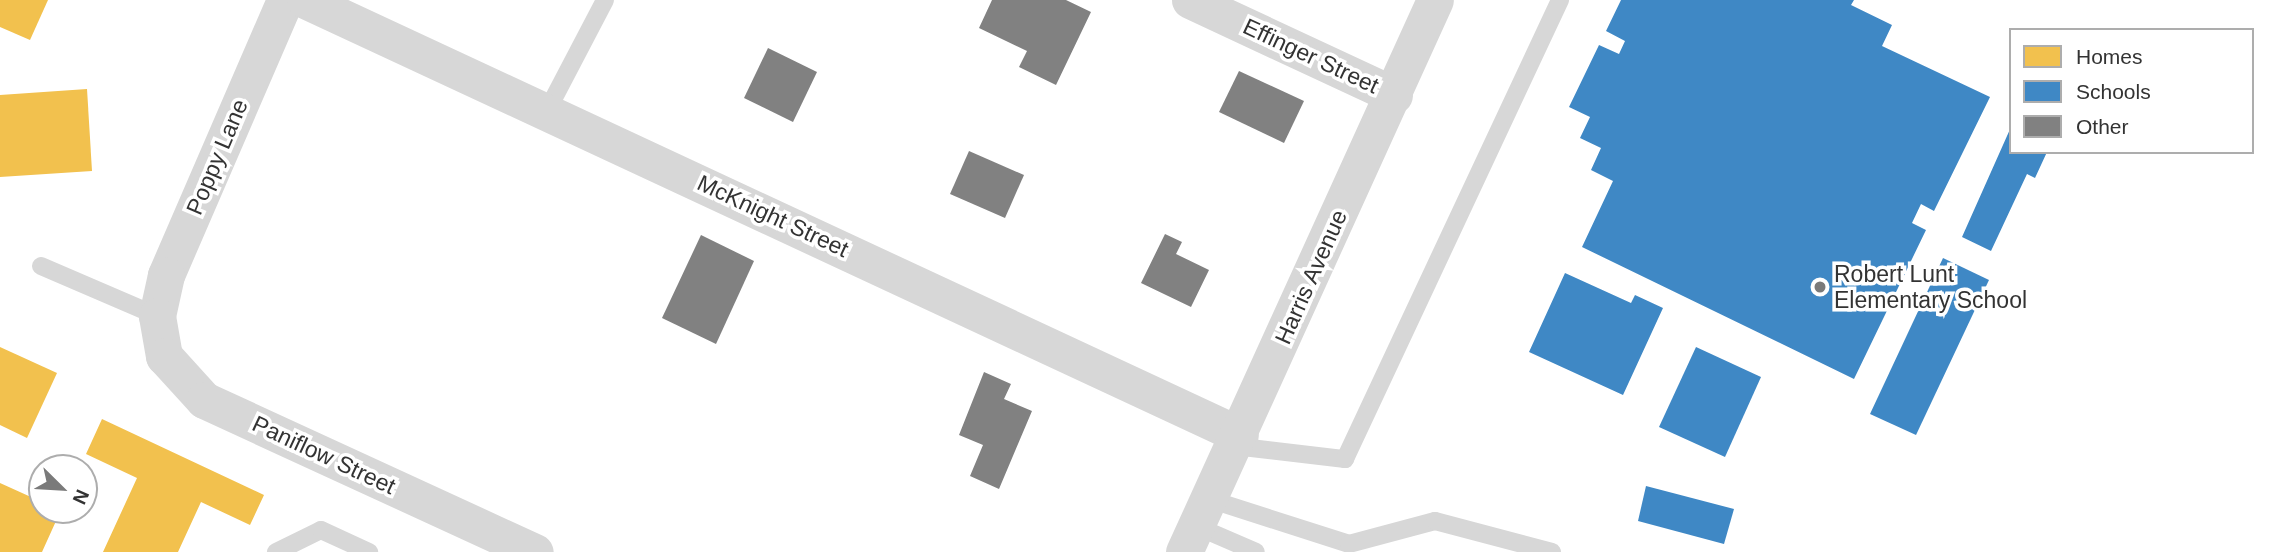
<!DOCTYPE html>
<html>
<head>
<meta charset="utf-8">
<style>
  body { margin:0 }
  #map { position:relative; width:2282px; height:552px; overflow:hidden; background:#fff; font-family:Arial,sans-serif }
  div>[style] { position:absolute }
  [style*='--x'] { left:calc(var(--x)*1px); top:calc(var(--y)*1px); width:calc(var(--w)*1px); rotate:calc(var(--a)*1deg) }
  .homes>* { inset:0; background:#f2c14e }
  .schools>* { inset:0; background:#3f88c5 }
  .building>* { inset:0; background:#818181 }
  .service>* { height:18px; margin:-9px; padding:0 9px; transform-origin:9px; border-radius:9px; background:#d7d7d7 }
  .minor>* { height:37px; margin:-18.5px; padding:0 18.5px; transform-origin:18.5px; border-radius:18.5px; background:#d7d7d7 }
  .dots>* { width:19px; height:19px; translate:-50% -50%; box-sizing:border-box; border:4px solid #fff; border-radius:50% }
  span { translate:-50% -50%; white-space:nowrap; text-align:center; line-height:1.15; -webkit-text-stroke:7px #fff; paint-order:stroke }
  .street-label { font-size:23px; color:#333 }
  .poi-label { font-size:23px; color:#333 }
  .left { translate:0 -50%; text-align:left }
  .legend { position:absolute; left:2009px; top:28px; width:245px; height:126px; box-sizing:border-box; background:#fff; border:2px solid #adadad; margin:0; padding:9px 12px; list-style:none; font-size:21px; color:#333 }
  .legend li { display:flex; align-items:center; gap:14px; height:35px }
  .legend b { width:35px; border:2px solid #adadad }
  .north { position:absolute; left:28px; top:454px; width:70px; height:70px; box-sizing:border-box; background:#fff; border:2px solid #adadad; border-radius:50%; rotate:114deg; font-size:19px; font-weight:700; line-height:28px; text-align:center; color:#333 }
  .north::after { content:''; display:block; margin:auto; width:24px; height:32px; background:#7a7a7a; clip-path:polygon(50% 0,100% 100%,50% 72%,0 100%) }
</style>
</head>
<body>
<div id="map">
  <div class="homes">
    <i style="clip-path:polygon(0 0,48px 0,30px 40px,0 27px)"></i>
    <i style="clip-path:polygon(87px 89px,92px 171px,0 177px,0 95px)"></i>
    <i style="clip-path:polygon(0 347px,57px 373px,27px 438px,0 425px)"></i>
    <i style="clip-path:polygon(102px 419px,264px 495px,250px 525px,201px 502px,178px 552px,103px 552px,137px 478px,86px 454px)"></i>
    <i style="clip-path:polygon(0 483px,42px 502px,42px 510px,61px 510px,42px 552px,0 552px)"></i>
  </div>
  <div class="schools">
    <i style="clip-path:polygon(1621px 0,1854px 0,1851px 5px,1892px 25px,1882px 46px,1990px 97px,1934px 211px,1921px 204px,1912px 223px,1926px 230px,1854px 379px,1582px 247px,1613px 181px,1591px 170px,1601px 148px,1580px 138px,1590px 117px,1569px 107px,1599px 45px,1619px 54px,1625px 41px,1606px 31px)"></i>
    <i style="clip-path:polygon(2011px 127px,2011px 152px,2047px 152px,2035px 178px,2027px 174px,1991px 251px,1962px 237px)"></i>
    <i style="clip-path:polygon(1943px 258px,1989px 280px,1916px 435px,1870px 414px)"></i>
    <i style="clip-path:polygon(1565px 273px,1631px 303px,1635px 295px,1663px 308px,1623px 395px,1529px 352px)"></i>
    <i style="clip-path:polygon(1696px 347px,1761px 377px,1725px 457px,1659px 427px)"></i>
    <i style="clip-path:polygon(1646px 486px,1734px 509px,1724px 544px,1638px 521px)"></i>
  </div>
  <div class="building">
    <i style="clip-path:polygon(992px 0,1066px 0,1091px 12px,1056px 85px,1019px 67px,1027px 51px,979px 28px)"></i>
    <i style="clip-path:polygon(768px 48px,817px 72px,793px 122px,744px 98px)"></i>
    <i style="clip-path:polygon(1239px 71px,1304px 101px,1284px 143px,1219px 112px)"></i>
    <i style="clip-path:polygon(969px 151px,1024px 175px,1005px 218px,950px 194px)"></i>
    <i style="clip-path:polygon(1165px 234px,1182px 242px,1176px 254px,1209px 270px,1191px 307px,1141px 283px)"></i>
    <i style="clip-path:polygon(701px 235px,754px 261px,716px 344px,662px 318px)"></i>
    <i style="clip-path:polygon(984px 372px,1011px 384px,1004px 399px,1032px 411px,999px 489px,970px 476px,983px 445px,959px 435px)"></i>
  </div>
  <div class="service">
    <i style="--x:547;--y:111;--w:125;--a:-62.4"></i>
    <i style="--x:41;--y:266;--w:126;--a:23.3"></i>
    <i style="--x:1234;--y:446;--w:112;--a:6.7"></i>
    <i style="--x:1345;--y:459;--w:507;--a:-64.9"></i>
    <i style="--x:1209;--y:499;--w:147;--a:17.8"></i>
    <i style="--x:1349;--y:544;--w:89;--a:-15"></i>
    <i style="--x:1435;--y:521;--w:121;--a:14.8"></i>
    <i style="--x:1196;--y:526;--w:65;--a:23.4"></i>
    <i style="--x:276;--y:552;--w:50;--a:-26.1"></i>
    <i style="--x:321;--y:530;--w:53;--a:24.6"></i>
  </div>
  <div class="minor">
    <i style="--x:285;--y:0;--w:300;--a:113.4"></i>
    <i style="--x:166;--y:275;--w:42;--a:102.4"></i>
    <i style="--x:157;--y:316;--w:41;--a:80.1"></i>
    <i style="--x:164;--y:356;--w:59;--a:47.7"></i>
    <i style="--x:204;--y:400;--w:364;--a:24.7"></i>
    <i style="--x:305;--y:0;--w:1031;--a:24.95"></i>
    <i style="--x:1190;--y:0;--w:225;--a:25"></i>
    <i style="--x:1184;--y:552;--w:606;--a:-65.55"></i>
  </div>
  <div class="dots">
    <i style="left:1820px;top:287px;background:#7a7a7a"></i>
  </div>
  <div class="street-label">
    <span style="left:1311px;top:56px;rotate:25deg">Effinger Street</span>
    <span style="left:217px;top:157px;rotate:-67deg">Poppy Lane</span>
    <span style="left:773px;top:216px;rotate:25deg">McKnight Street</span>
    <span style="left:1311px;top:277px;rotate:-66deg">Harris Avenue</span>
    <span style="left:324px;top:455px;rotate:25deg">Paniflow Street</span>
  </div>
  <div class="poi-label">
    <span class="left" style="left:1834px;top:287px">Robert Lunt<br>Elementary School</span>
  </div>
  <ul class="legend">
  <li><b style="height:19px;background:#f2c14e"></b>Homes</li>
  <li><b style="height:19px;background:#3f88c5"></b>Schools</li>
  <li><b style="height:19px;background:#818181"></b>Other</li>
  </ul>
  <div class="north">N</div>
</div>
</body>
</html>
